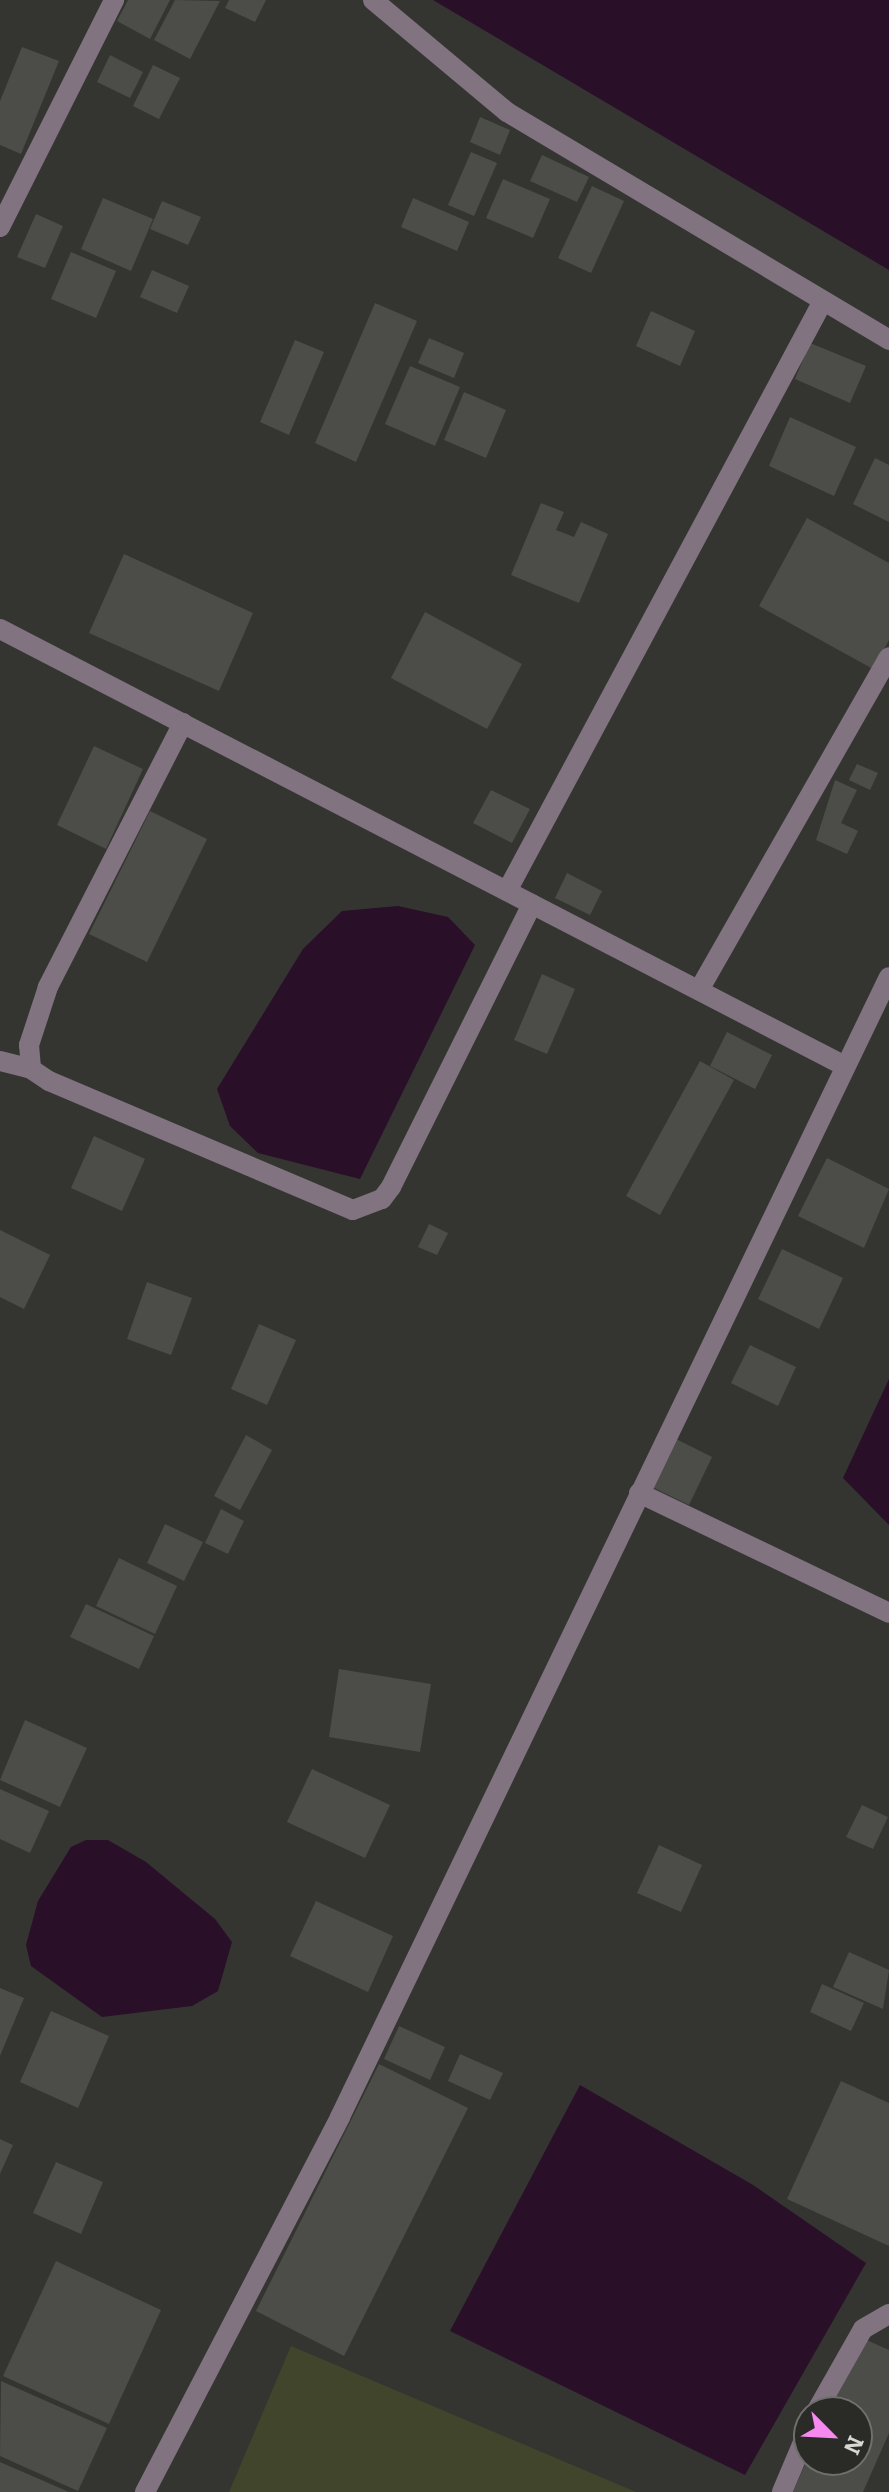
<!DOCTYPE html>
<html>
<head>
<meta charset="utf-8">
<style>
  body { margin:0 }
  #map { position:relative; width:889px; height:2492px; overflow:hidden; background:#343531; font-family:Bitter,serif }
  div>[style] { position:absolute }
  [style*='--x'] { left:calc(var(--x)*1px); top:calc(var(--y)*1px); width:calc(var(--w)*1px); rotate:calc(var(--a)*1deg) }
  .green>* { inset:0; background:#41452b }
  .water>* { inset:0; background:#290f28 }
  .building>* { inset:0; background:#4c4c48 }
  .minor>* { height:20px; margin:-10px; padding:0 10px; transform-origin:10px; border-radius:10px; background:#817380 }
  span { translate:-50% -50%; white-space:nowrap; text-align:center; line-height:1.15; -webkit-text-stroke:6px #2a2b27; paint-order:stroke }
  .north { position:absolute; left:793px; top:2396px; width:80px; height:80px; box-sizing:border-box; background:#2a2b27; border:2px solid #6f706d; border-radius:50%; rotate:114deg; font-size:22px; font-weight:700; line-height:32px; text-align:center; color:#d7d8d5 }
  .north::after { content:''; display:block; margin:auto; width:28px; height:36px; background:#f589ef; clip-path:polygon(50% 0,100% 100%,50% 72%,0 100%) }
</style>
</head>
<body>
<div id="map">
  <div class="green">
    <i style="clip-path:polygon(291px 2346px,636px 2492px,229px 2492px)"></i>
  </div>
  <div class="water">
    <i style="clip-path:polygon(433px 0,889px 0,889px 270px)"></i>
    <i style="clip-path:polygon(398px 906px,448px 917px,475px 945px,360px 1179px,258px 1153px,230px 1126px,217px 1089px,303px 949px,342px 911px)"></i>
    <i style="clip-path:polygon(889px 1379px,889px 1525px,843px 1478px)"></i>
    <i style="clip-path:polygon(86px 1840px,108px 1840px,146px 1862px,215px 1919px,232px 1942px,218px 1991px,192px 2006px,102px 2017px,31px 1966px,26px 1945px,38px 1901px,71px 1847px)"></i>
    <i style="clip-path:polygon(580px 2085px,753px 2185px,866px 2263px,745px 2475px,450px 2331px)"></i>
  </div>
  <div class="building">
    <i style="clip-path:polygon(128px 0,170px 0,150px 39px,117px 21px)"></i>
    <i style="clip-path:polygon(175px 0,220px 1px,190px 59px,154px 40px)"></i>
    <i style="clip-path:polygon(229px 0,266px 0,255px 22px,225px 8px)"></i>
    <i style="clip-path:polygon(22px 47px,59px 61px,21px 154px,0 145px,0 101px)"></i>
    <i style="clip-path:polygon(110px 55px,143px 72px,130px 98px,97px 82px)"></i>
    <i style="clip-path:polygon(153px 65px,180px 78px,159px 119px,133px 106px)"></i>
    <i style="clip-path:polygon(480px 117px,510px 130px,500px 155px,470px 142px)"></i>
    <i style="clip-path:polygon(471px 152px,497px 163px,474px 216px,448px 205px)"></i>
    <i style="clip-path:polygon(542px 155px,589px 177px,577px 202px,530px 181px)"></i>
    <i style="clip-path:polygon(503px 179px,550px 199px,533px 238px,486px 218px)"></i>
    <i style="clip-path:polygon(592px 186px,624px 201px,591px 273px,558px 258px)"></i>
    <i style="clip-path:polygon(103px 198px,153px 219px,131px 271px,81px 249px)"></i>
    <i style="clip-path:polygon(413px 198px,469px 222px,457px 251px,401px 227px)"></i>
    <i style="clip-path:polygon(162px 201px,201px 217px,188px 245px,150px 229px)"></i>
    <i style="clip-path:polygon(36px 214px,63px 226px,45px 268px,17px 257px)"></i>
    <i style="clip-path:polygon(71px 252px,116px 271px,96px 318px,51px 299px)"></i>
    <i style="clip-path:polygon(152px 270px,189px 286px,177px 313px,140px 297px)"></i>
    <i style="clip-path:polygon(375px 303px,417px 321px,356px 462px,315px 443px)"></i>
    <i style="clip-path:polygon(651px 311px,695px 331px,680px 366px,636px 346px)"></i>
    <i style="clip-path:polygon(429px 338px,464px 353px,454px 378px,418px 363px)"></i>
    <i style="clip-path:polygon(295px 340px,324px 352px,289px 435px,260px 422px)"></i>
    <i style="clip-path:polygon(810px 343px,866px 366px,850px 403px,795px 379px)"></i>
    <i style="clip-path:polygon(410px 366px,460px 387px,435px 446px,385px 424px)"></i>
    <i style="clip-path:polygon(464px 392px,506px 410px,486px 458px,444px 440px)"></i>
    <i style="clip-path:polygon(790px 417px,856px 447px,834px 496px,769px 466px)"></i>
    <i style="clip-path:polygon(875px 458px,889px 465px,889px 522px,853px 504px)"></i>
    <i style="clip-path:polygon(541px 503px,564px 512px,556px 530px,574px 537px,581px 522px,608px 534px,579px 603px,511px 575px)"></i>
    <i style="clip-path:polygon(807px 518px,889px 563px,889px 640px,873px 669px,759px 606px)"></i>
    <i style="clip-path:polygon(124px 554px,253px 613px,219px 691px,89px 633px)"></i>
    <i style="clip-path:polygon(425px 612px,522px 664px,487px 729px,391px 678px)"></i>
    <i style="clip-path:polygon(94px 746px,143px 769px,106px 849px,57px 825px)"></i>
    <i style="clip-path:polygon(857px 764px,878px 773px,870px 790px,849px 780px)"></i>
    <i style="clip-path:polygon(835px 780px,857px 790px,841px 823px,858px 831px,847px 854px,816px 840px)"></i>
    <i style="clip-path:polygon(491px 790px,530px 809px,512px 843px,473px 823px)"></i>
    <i style="clip-path:polygon(150px 811px,207px 839px,147px 962px,89px 934px)"></i>
    <i style="clip-path:polygon(567px 873px,602px 891px,590px 915px,555px 898px)"></i>
    <i style="clip-path:polygon(542px 974px,575px 989px,547px 1054px,514px 1040px)"></i>
    <i style="clip-path:polygon(727px 1032px,772px 1055px,755px 1089px,710px 1066px)"></i>
    <i style="clip-path:polygon(700px 1061px,734px 1080px,660px 1215px,626px 1196px)"></i>
    <i style="clip-path:polygon(94px 1136px,145px 1159px,122px 1211px,71px 1188px)"></i>
    <i style="clip-path:polygon(827px 1158px,889px 1189px,864px 1248px,798px 1216px)"></i>
    <i style="clip-path:polygon(429px 1224px,448px 1233px,437px 1255px,418px 1247px)"></i>
    <i style="clip-path:polygon(0 1230px,50px 1255px,24px 1309px,0 1297px)"></i>
    <i style="clip-path:polygon(782px 1249px,843px 1278px,819px 1329px,758px 1299px)"></i>
    <i style="clip-path:polygon(147px 1282px,192px 1298px,171px 1355px,127px 1339px)"></i>
    <i style="clip-path:polygon(259px 1324px,296px 1340px,267px 1405px,231px 1389px)"></i>
    <i style="clip-path:polygon(750px 1345px,796px 1367px,778px 1406px,731px 1383px)"></i>
    <i style="clip-path:polygon(246px 1435px,272px 1450px,240px 1510px,214px 1496px)"></i>
    <i style="clip-path:polygon(676px 1439px,712px 1457px,689px 1505px,652px 1487px)"></i>
    <i style="clip-path:polygon(221px 1509px,244px 1521px,228px 1554px,205px 1543px)"></i>
    <i style="clip-path:polygon(165px 1524px,203px 1542px,184px 1581px,147px 1563px)"></i>
    <i style="clip-path:polygon(119px 1558px,177px 1586px,155px 1634px,96px 1606px)"></i>
    <i style="clip-path:polygon(86px 1604px,154px 1636px,139px 1669px,70px 1637px)"></i>
    <i style="clip-path:polygon(339px 1669px,431px 1684px,420px 1752px,329px 1737px)"></i>
    <i style="clip-path:polygon(25px 1720px,87px 1748px,60px 1807px,0 1780px)"></i>
    <i style="clip-path:polygon(312px 1769px,390px 1805px,365px 1858px,287px 1822px)"></i>
    <i style="clip-path:polygon(0 1789px,49px 1811px,30px 1853px,0 1839px)"></i>
    <i style="clip-path:polygon(862px 1805px,888px 1817px,873px 1849px,846px 1837px)"></i>
    <i style="clip-path:polygon(659px 1845px,702px 1865px,681px 1912px,637px 1893px)"></i>
    <i style="clip-path:polygon(316px 1901px,393px 1936px,368px 1992px,290px 1956px)"></i>
    <i style="clip-path:polygon(849px 1952px,889px 1970px,883px 2009px,833px 1987px)"></i>
    <i style="clip-path:polygon(822px 1984px,864px 2003px,851px 2031px,810px 2012px)"></i>
    <i style="clip-path:polygon(0 1988px,24px 1998px,0 2056px)"></i>
    <i style="clip-path:polygon(51px 2011px,109px 2036px,78px 2108px,20px 2082px)"></i>
    <i style="clip-path:polygon(399px 2026px,445px 2047px,430px 2080px,384px 2059px)"></i>
    <i style="clip-path:polygon(460px 2054px,503px 2073px,490px 2100px,448px 2081px)"></i>
    <i style="clip-path:polygon(379px 2064px,468px 2108px,344px 2356px,256px 2311px)"></i>
    <i style="clip-path:polygon(841px 2081px,889px 2103px,889px 2246px,787px 2199px)"></i>
    <i style="clip-path:polygon(0 2139px,13px 2145px,0 2174px)"></i>
    <i style="clip-path:polygon(56px 2162px,103px 2182px,81px 2234px,33px 2213px)"></i>
    <i style="clip-path:polygon(56px 2261px,161px 2310px,109px 2424px,3px 2376px)"></i>
    <i style="clip-path:polygon(862px 2338px,889px 2350px,889px 2433px,863px 2492px,793px 2492px,807px 2460px,857px 2460px,857px 2412px,829px 2412px)"></i>
    <i style="clip-path:polygon(1px 2381px,107px 2428px,78px 2491px,0 2456px)"></i>
    <i style="clip-path:polygon(0 2462px,69px 2492px,0 2492px)"></i>
  </div>
  <div class="minor">
    <i style="--x:373;--y:0;--w:175;--a:39.9"></i>
    <i style="--x:507;--y:112;--w:445;--a:30.8"></i>
    <i style="--x:0;--y:227;--w:254;--a:-63.3"></i>
    <i style="--x:0;--y:629;--w:949;--a:27.35"></i>
    <i style="--x:183;--y:723;--w:297;--a:117.1"></i>
    <i style="--x:48;--y:987;--w:61;--a:108.1"></i>
    <i style="--x:29;--y:1045;--w:24;--a:85"></i>
    <i style="--x:31;--y:1069;--w:22;--a:34"></i>
    <i style="--x:49;--y:1081;--w:330;--a:23"></i>
    <i style="--x:353;--y:1210;--w:31;--a:-21"></i>
    <i style="--x:382;--y:1199;--w:15;--a:-53"></i>
    <i style="--x:391;--y:1187;--w:316;--a:-63.5"></i>
    <i style="--x:507;--y:891;--w:669;--a:-61.83"></i>
    <i style="--x:699;--y:990;--w:383;--a:-60.3"></i>
    <i style="--x:0;--y:1061;--w:32;--a:14"></i>
    <i style="--x:639;--y:1493;--w:277;--a:25.6"></i>
    <i style="--x:816;--y:2412;--w:95;--a:-60.5"></i>
    <i style="--x:863;--y:2329;--w:30;--a:-30"></i>
    <i style="--x:145;--y:2492;--w:423;--a:-62.5"></i>
    <i style="--x:340;--y:2117;--w:1265;--a:-64.29"></i>
    <i style="--x:782;--y:2492;--w:69;--a:-67.1"></i>
  </div>
  <div class="north">N</div>
</div>
</body>
</html>
